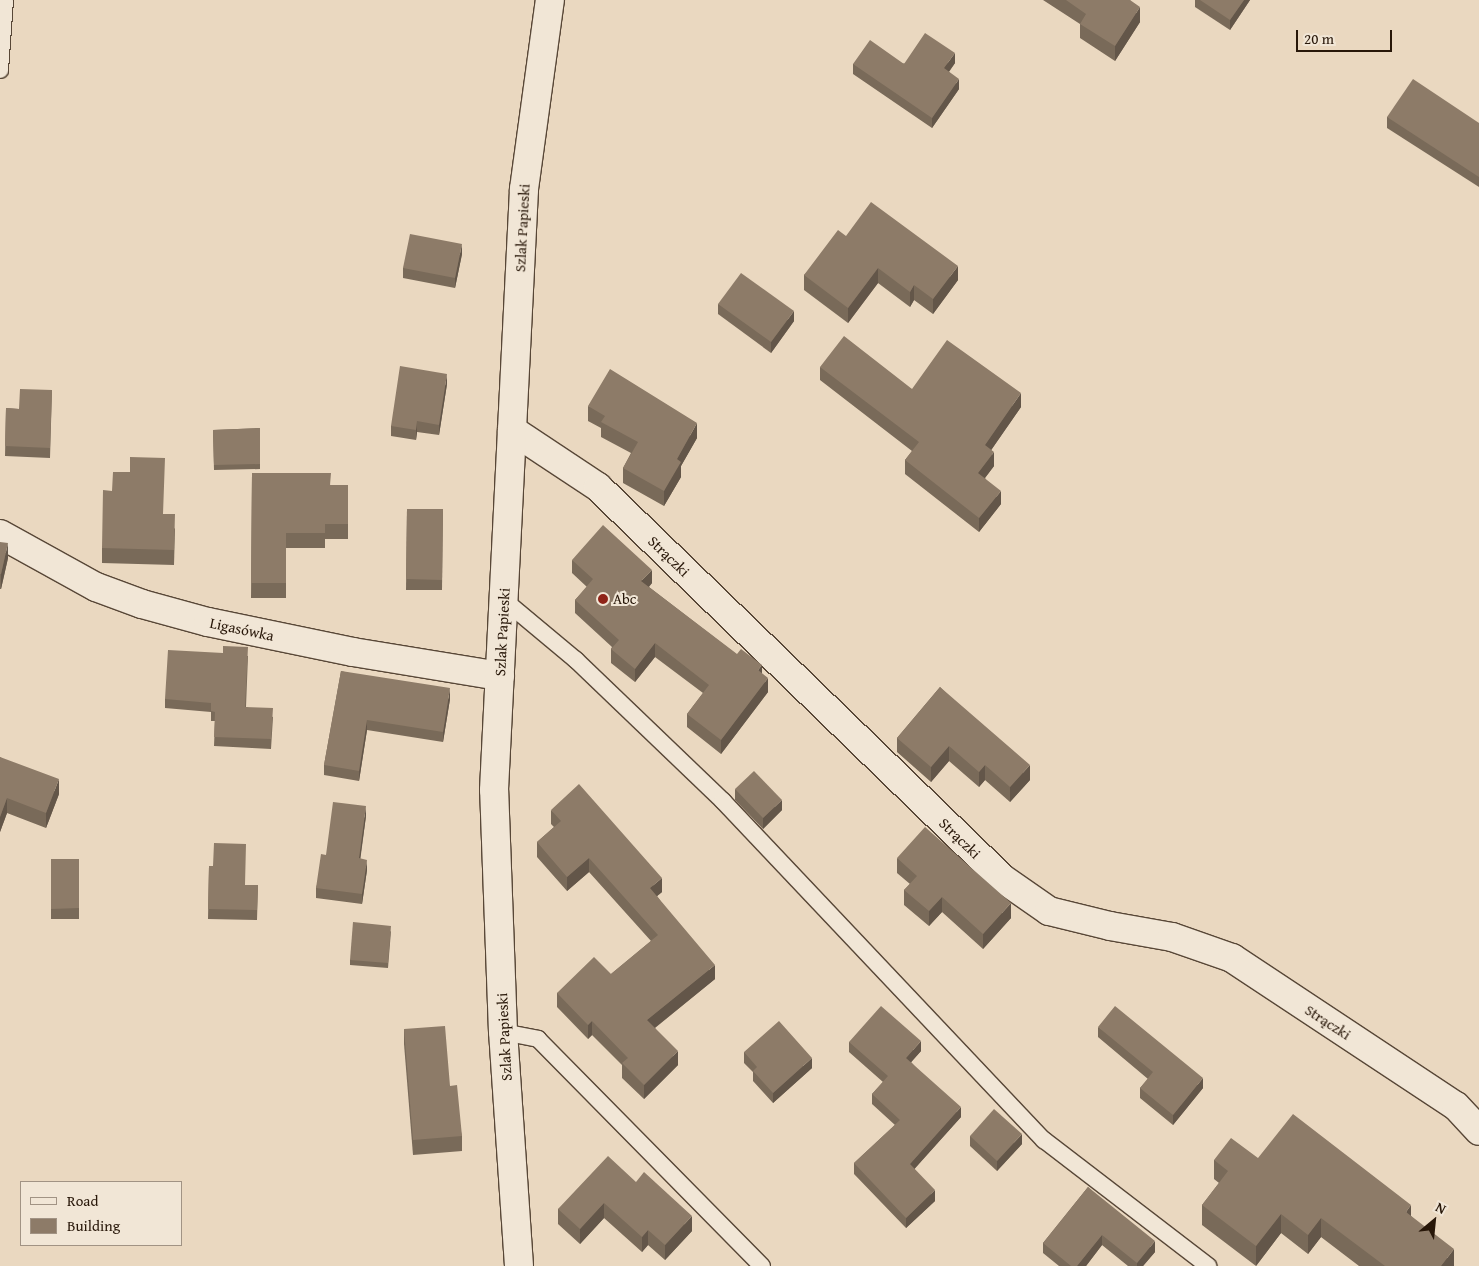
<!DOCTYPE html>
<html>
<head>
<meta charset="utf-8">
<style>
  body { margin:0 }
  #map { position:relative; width:1479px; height:1266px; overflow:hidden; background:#ead8c0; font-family:"Gentium Book Plus",serif }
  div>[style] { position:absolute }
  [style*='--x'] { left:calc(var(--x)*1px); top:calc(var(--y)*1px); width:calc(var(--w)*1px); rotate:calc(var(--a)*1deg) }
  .roads { filter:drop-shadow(1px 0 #584737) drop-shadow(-1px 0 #584737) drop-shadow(0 1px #584737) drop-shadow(0 -1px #584737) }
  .service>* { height:16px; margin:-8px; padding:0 8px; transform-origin:8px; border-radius:8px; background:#f1e6d6 }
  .minor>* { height:28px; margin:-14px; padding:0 14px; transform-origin:14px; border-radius:14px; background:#f1e6d6 }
  .wall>* { inset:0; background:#796a59 }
  .shaded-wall>* { inset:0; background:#635649 }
  .building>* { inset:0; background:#8d7b68 }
  .dots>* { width:14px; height:14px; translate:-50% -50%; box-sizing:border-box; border:2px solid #f1e6d6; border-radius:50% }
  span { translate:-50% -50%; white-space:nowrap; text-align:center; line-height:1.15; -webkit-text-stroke:4px #f1e6d6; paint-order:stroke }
  .street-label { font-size:15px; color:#281709 }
  .poi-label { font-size:15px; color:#281709 }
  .left { translate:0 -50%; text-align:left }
  .legend { position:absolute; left:20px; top:1181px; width:162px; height:65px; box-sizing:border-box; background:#f1e6d6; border:1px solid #a19384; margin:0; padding:6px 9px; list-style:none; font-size:15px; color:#281709 }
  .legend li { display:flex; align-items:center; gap:10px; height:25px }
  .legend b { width:25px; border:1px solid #a19384 }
  .north { position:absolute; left:1409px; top:1196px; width:50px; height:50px; -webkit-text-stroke:4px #f1e6d6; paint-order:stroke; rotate:28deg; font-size:14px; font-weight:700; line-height:20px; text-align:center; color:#281709 }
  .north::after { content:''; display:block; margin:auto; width:18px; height:22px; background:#281709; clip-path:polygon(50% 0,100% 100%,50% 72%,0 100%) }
  .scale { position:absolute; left:1296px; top:30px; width:96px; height:22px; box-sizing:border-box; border:2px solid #281709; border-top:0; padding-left:6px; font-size:15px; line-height:18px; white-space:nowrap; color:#281709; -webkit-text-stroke:4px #f1e6d6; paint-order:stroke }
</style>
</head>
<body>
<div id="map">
  <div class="roads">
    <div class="service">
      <i style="--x:0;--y:70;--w:70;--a:-85.9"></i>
      <i style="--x:504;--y:600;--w:94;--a:39.8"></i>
      <i style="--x:576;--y:660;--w:204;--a:43.8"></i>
      <i style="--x:723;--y:801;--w:467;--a:46.6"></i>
      <i style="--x:1044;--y:1140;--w:207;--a:37.5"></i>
      <i style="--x:503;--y:1032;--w:36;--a:11"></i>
      <i style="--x:538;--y:1039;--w:319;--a:45.4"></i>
    </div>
    <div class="minor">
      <i style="--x:512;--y:430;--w:103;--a:33.5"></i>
      <i style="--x:598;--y:487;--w:564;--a:44.07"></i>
      <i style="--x:1003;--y:879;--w:56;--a:34.8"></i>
      <i style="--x:1049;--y:911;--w:63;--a:13.8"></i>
      <i style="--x:1110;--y:926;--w:63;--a:10.1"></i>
      <i style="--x:1172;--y:937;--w:64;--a:19.3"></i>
      <i style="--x:1232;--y:958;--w:268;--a:33.5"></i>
      <i style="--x:1456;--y:1106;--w:34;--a:47"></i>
      <i style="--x:0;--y:534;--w:110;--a:28.9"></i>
      <i style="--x:96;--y:587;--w:49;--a:20.3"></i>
      <i style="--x:142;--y:604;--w:68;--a:15.3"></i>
      <i style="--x:208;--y:622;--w:148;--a:11.7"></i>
      <i style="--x:353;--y:652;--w:149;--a:9.3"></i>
      <i style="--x:519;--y:1266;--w:235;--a:-93.9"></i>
      <i style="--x:503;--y:1032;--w:242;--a:-92.1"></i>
      <i style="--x:494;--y:790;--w:602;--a:-87.14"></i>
      <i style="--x:524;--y:189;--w:191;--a:-82.2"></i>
    </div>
  </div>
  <div class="wall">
    <i style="clip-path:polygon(1043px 0,1130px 0,1140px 22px,1115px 61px,1080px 38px,1080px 24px)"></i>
    <i style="clip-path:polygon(1195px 0,1250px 0,1230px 30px,1195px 7px)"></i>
    <i style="clip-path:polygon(955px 63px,949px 72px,959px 89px,932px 128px,853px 74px,853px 64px)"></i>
    <i style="clip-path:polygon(1387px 117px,1479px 123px,1479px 187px,1387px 128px)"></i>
    <i style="clip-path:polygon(846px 236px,958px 280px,933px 314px,914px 300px,910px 307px,878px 283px,848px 323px,804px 290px,804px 275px)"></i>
    <i style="clip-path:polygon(462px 254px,455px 288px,403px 278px,403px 268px)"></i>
    <i style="clip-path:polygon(718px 304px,794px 321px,771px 353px,718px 314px)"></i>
    <i style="clip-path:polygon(820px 367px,912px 389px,1021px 407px,991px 450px,994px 466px,985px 478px,1001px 504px,979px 532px,905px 474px,905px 460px,912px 451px,820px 380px)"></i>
    <i style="clip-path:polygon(447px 384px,439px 435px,417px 432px,416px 440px,391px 436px,391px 426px)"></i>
    <i style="clip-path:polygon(52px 390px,50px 458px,5px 456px,6px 408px,19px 409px)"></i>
    <i style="clip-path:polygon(588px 406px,697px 438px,681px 466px,681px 477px,664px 506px,623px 483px,623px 468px,631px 453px,601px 437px,601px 428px,588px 421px)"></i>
    <i style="clip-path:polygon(260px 428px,260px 469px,214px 470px,213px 430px)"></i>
    <i style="clip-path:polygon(252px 473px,331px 485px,348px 485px,348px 539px,325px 539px,325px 548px,286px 548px,286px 598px,251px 598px)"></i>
    <i style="clip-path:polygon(407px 509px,443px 509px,442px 590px,406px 590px)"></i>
    <i style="clip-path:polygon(164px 514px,175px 529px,174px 565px,102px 563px,102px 548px)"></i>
    <i style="clip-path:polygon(0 542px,8px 558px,1px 589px,0 589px)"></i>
    <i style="clip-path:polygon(572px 560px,652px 583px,649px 587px,762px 674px,768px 692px,721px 754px,687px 727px,687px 714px,703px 693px,655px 657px,635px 682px,611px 663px,611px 649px,612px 647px,575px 613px,575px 600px,587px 587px,572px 573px)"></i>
    <i style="clip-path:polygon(223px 653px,248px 656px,246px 707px,273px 717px,271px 749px,214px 746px,215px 721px,211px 721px,211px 712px,165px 708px,165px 699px)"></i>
    <i style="clip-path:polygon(341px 671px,450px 699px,443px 742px,367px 730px,359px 781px,324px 775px,324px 765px)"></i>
    <i style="clip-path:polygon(940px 687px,1030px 780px,1010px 802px,985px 780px,979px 787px,949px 761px,931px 782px,897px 752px,897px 738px)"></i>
    <i style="clip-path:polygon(0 757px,59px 794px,46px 828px,7px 813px,0 832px)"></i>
    <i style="clip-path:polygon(735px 789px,782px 810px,763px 829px,735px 800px)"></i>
    <i style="clip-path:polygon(551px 810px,662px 892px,657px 896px,715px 979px,655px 1028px,678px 1065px,644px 1099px,622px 1078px,622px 1065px,592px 1035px,588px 1039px,557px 1007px,557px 993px,611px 974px,651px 941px,589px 872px,567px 891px,537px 857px,537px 842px,554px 827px,551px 824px)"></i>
    <i style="clip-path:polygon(366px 816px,360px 859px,367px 870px,362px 904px,316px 898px,316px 888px,326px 855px)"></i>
    <i style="clip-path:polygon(897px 858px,1011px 918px,983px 949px,942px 912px,929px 926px,904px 905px,904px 890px,910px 884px,897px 873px)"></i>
    <i style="clip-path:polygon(51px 859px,79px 859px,79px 919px,51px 919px)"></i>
    <i style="clip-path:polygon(209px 866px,245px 885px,258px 885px,257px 920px,208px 919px)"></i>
    <i style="clip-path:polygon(391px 931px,388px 968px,350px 965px,350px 960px)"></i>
    <i style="clip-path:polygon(1098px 1027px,1203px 1088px,1173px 1125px,1140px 1098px,1140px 1088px,1148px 1079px,1098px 1037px)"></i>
    <i style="clip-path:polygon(404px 1029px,450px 1086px,462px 1136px,462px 1151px,413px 1155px,404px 1044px)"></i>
    <i style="clip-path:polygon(849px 1042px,921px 1051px,911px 1062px,961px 1117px,914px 1169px,935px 1201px,906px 1228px,854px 1174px,854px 1163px,895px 1125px,872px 1104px,872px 1094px,883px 1082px,849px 1052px)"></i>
    <i style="clip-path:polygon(744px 1052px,812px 1068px,773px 1103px,753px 1081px,753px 1072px,744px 1063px)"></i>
    <i style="clip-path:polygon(970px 1136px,1022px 1144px,997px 1171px,970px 1146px)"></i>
    <i style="clip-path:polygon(1258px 1158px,1411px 1216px,1454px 1266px,1359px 1266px,1321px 1237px,1308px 1254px,1281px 1233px,1256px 1266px,1202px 1225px,1202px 1205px,1219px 1183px,1214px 1179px,1214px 1160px)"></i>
    <i style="clip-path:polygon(636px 1182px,692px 1231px,665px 1260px,648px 1245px,642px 1252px,604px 1218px,580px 1244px,558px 1224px,558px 1209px)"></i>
    <i style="clip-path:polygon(1088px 1187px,1155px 1252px,1143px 1266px,1128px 1266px,1102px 1245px,1086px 1266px,1059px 1266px,1043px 1253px,1043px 1243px)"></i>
  </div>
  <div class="shaded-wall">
    <i style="clip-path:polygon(1244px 0,1250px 0,1230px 30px,1230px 20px)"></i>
    <i style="clip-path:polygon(1140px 7px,1140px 22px,1115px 61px,1115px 46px)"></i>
    <i style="clip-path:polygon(955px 53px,955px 63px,944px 78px,944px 68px)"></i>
    <i style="clip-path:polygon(959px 79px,959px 89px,932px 128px,932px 118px)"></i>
    <i style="clip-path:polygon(462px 244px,462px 254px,455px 288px,455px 278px)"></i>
    <i style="clip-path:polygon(958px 266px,958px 280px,933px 314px,933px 299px)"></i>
    <i style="clip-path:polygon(878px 268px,878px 283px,848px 323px,848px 308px)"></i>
    <i style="clip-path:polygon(914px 285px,914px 300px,910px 307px,910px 292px)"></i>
    <i style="clip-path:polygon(794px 311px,794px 321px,771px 353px,771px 342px)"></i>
    <i style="clip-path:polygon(447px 374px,447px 384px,439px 435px,439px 425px)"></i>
    <i style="clip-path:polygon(1021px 393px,1021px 407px,985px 459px,985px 445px)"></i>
    <i style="clip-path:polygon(417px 421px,417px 432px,416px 440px,416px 430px)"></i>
    <i style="clip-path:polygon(697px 423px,697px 438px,681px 466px,681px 477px,664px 506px,664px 491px,677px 459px)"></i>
    <i style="clip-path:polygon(994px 452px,994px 466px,978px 487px,978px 473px)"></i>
    <i style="clip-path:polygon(1001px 491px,1001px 504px,979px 532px,979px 518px)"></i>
    <i style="clip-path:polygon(8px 543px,8px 558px,1px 589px,1px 574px)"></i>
    <i style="clip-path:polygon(652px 570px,652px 583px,641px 595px,641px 581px)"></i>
    <i style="clip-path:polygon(655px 643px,655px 657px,635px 682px,635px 669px)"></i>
    <i style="clip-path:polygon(762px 665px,762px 679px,758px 670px)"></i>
    <i style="clip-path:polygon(768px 678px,768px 692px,721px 754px,721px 740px)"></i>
    <i style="clip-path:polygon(450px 688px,450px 699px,443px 742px,443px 732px)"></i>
    <i style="clip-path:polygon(367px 720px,367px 730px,359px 781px,359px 771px)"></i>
    <i style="clip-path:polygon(949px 746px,949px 761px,931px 782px,931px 767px)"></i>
    <i style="clip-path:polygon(985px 765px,985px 780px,979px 787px,979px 772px)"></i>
    <i style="clip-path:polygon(1030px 765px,1030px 780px,1010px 802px,1010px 787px)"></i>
    <i style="clip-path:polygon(59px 779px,59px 794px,46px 828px,46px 813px)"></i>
    <i style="clip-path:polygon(7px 798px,7px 813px,0 832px,0 817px)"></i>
    <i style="clip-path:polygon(782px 800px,782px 810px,763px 829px,763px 818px)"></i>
    <i style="clip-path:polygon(366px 806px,366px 816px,359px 869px,359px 858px)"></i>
    <i style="clip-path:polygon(589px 858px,589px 872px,567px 891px,567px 877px)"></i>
    <i style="clip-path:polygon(367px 860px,367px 870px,362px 904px,362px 894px)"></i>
    <i style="clip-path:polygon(662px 878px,662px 892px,650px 902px,650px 888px)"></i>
    <i style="clip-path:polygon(942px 897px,942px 912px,929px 926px,929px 911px)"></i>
    <i style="clip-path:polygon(1011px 903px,1011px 918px,983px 949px,983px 934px)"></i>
    <i style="clip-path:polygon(715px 965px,715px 979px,647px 1034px,647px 1020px)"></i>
    <i style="clip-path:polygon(592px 1021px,592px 1035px,588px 1039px,588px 1025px)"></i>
    <i style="clip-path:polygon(921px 1041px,921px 1051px,906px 1068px,906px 1058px)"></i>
    <i style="clip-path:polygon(678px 1051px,678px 1065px,644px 1099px,644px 1085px)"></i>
    <i style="clip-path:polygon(812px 1058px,812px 1068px,773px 1103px,773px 1093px)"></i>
    <i style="clip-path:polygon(1203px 1078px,1203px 1088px,1173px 1125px,1173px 1115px)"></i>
    <i style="clip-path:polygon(961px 1107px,961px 1117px,910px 1174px,910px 1164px)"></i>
    <i style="clip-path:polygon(1022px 1134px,1022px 1144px,997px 1171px,997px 1161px)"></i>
    <i style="clip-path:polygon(935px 1190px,935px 1201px,906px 1228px,906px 1218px)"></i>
    <i style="clip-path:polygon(604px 1203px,604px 1218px,580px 1244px,580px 1229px)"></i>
    <i style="clip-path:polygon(1411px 1205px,1411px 1224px,1406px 1212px)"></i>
    <i style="clip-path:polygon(1281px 1214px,1281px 1233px,1256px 1266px,1256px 1246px)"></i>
    <i style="clip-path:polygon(692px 1216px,692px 1231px,665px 1260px,665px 1245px)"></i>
    <i style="clip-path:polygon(1321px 1218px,1321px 1237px,1308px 1254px,1308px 1235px)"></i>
    <i style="clip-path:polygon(648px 1230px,648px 1245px,642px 1252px,642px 1237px)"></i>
    <i style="clip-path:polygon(1102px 1235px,1102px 1245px,1086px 1266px,1077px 1266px)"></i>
    <i style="clip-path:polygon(1155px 1241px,1155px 1252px,1143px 1266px,1137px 1266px,1137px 1263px)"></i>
    <i style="clip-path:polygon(1454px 1249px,1454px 1266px,1441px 1266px)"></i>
  </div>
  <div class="building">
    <i style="clip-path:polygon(1066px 0,1130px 0,1140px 7px,1115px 46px,1080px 24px,1086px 14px)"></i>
    <i style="clip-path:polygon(1200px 0,1244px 0,1230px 20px)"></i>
    <i style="clip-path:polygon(925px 33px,955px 53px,944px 68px,959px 79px,932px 118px,853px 64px,870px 40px,904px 64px)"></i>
    <i style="clip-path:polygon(1413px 79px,1479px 123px,1479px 177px,1387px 117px)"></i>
    <i style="clip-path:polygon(871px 202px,958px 266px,933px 299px,914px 285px,910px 292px,878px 268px,848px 308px,804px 275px,838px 230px,846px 236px)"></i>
    <i style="clip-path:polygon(410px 234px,462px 244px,455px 278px,403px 268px)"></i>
    <i style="clip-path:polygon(741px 273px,794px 311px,771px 342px,718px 304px)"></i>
    <i style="clip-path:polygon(844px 336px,912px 389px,947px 340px,1021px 393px,985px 445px,994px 452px,978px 473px,1001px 491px,979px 518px,905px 460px,919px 442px,820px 367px)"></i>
    <i style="clip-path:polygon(400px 366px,447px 374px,439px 425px,417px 421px,416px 430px,391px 426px)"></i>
    <i style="clip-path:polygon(610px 369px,697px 423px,677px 459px,681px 462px,664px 491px,623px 468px,638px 442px,601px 422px,605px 416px,588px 406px)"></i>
    <i style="clip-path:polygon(20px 389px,52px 390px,50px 448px,5px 446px,6px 408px,19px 409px)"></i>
    <i style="clip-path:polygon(260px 428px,260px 464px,214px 465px,213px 430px)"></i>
    <i style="clip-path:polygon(130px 457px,165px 458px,163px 514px,175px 514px,174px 550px,102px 548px,103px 490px,112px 491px,113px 472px,130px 472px)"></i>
    <i style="clip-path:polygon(252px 473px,331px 473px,330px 485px,348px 485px,348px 524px,325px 524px,325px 533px,286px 533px,286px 583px,251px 583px)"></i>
    <i style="clip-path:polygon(407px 509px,443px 509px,442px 580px,406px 579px)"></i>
    <i style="clip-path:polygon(603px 525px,652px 570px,641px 581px,737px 654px,741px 649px,762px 665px,758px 670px,768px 678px,721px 740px,687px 714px,709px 685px,655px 643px,635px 669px,611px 649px,619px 640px,575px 600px,593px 579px,572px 560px)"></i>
    <i style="clip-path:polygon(0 542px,8px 543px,1px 574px,0 574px)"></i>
    <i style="clip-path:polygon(223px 646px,248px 647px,245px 707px,273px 708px,271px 739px,214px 737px,215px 712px,211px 711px,211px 703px,165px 699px,168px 650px,223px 653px)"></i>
    <i style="clip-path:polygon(341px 671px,450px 688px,443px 732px,367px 720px,359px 771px,324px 765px)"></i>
    <i style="clip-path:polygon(940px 687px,1030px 765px,1010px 787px,985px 765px,979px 772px,949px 746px,931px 767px,897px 738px)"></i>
    <i style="clip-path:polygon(0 757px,59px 779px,46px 813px,7px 798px,0 817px)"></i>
    <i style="clip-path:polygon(754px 771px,782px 800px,763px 818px,735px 789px)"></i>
    <i style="clip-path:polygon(579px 784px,662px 878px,650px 888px,715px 965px,647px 1020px,678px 1051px,644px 1085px,622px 1063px,628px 1058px,592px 1021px,588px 1025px,557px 993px,594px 957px,611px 974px,658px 935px,589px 858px,567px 877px,537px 842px,561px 821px,551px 810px)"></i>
    <i style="clip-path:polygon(333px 802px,366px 806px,359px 858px,367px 860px,362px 894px,316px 888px,321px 854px,326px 855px)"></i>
    <i style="clip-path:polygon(925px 827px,1011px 903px,983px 934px,942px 897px,929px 911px,904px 890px,917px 876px,897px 858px)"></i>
    <i style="clip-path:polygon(214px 843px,246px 844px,245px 885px,258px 885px,257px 910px,208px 909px,209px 866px,213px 866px)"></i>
    <i style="clip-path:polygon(51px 859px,79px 859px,79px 908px,51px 909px)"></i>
    <i style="clip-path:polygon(353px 922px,391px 926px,388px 963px,350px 960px)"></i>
    <i style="clip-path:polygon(881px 1006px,921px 1041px,906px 1058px,961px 1107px,910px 1164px,935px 1190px,906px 1218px,854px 1163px,900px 1120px,872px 1094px,888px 1076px,849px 1042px)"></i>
    <i style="clip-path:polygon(1115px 1006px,1203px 1078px,1173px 1115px,1140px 1088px,1153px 1072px,1098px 1027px)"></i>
    <i style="clip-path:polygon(779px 1021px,812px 1058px,773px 1093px,753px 1071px,757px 1067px,744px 1052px)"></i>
    <i style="clip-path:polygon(445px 1026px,450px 1086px,457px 1085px,462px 1136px,413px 1140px,404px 1029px)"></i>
    <i style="clip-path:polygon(994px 1109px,1022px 1134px,997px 1161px,970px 1136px)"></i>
    <i style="clip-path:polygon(1293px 1114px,1411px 1205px,1406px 1212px,1454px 1249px,1441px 1266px,1385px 1266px,1321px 1218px,1308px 1235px,1281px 1214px,1256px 1246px,1202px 1205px,1228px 1171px,1214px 1160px,1231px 1138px,1258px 1158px)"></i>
    <i style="clip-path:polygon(608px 1156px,636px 1182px,644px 1172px,692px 1216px,665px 1245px,648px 1230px,642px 1237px,604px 1203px,580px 1229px,558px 1209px)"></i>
    <i style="clip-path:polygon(1088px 1187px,1155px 1241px,1137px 1263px,1102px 1235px,1077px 1266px,1071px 1266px,1043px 1243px)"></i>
  </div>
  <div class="dots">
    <i style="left:603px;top:599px;background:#8f2418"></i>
  </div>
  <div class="street-label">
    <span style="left:522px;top:228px;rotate:-87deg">Szlak Papieski</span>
    <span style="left:669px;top:556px;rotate:44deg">Strączki</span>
    <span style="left:242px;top:629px;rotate:12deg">Ligasówka</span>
    <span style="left:502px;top:632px;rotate:-87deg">Szlak Papieski</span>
    <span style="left:960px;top:838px;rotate:44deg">Strączki</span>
    <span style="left:1328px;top:1022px;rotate:33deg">Strączki</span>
    <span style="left:504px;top:1037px;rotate:-93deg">Szlak Papieski</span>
  </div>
  <div class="poi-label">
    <span class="left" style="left:613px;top:599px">Abc</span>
  </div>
  <ul class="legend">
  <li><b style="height:6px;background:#f1e6d6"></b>Road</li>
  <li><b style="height:14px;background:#8d7b68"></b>Building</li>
  </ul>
  <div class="north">N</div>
  <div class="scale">20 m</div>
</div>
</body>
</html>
